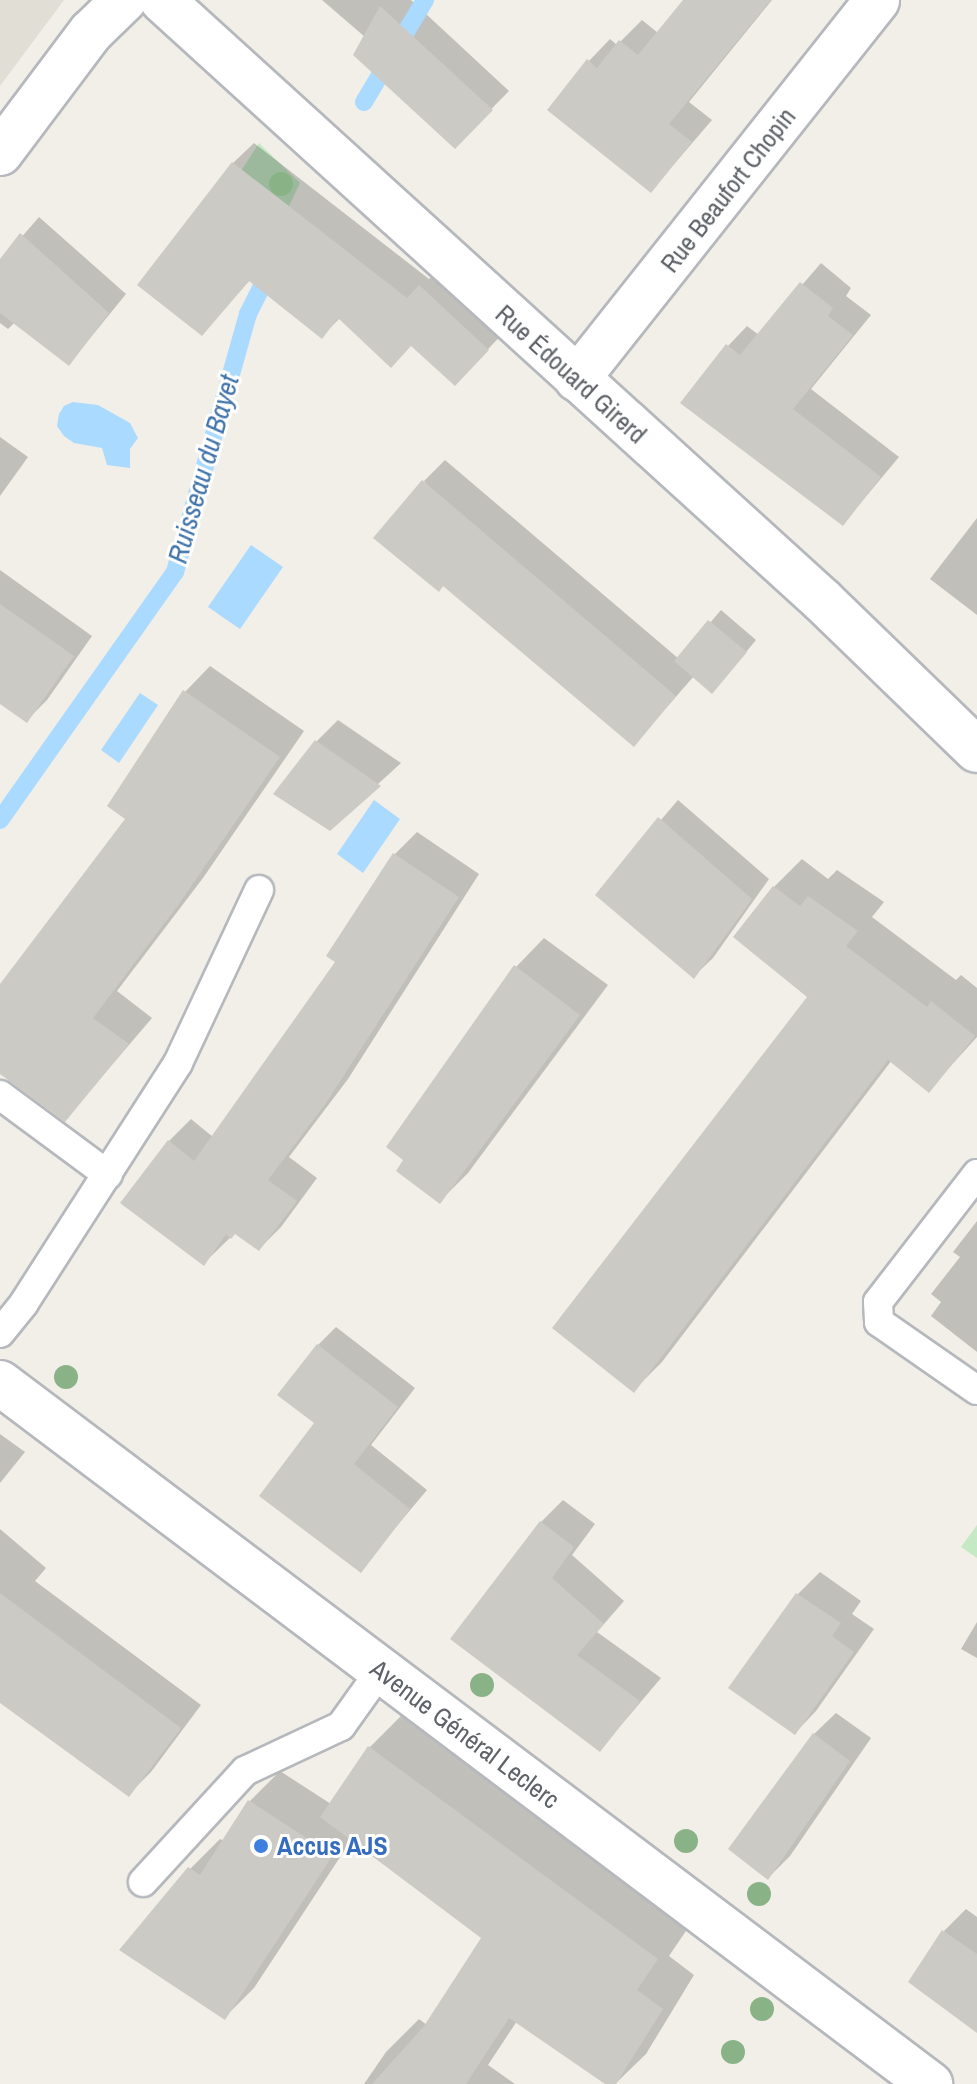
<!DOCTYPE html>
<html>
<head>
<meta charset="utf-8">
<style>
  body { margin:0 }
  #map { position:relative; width:977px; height:2084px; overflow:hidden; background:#f1efe8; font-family:"Archivo Narrow",sans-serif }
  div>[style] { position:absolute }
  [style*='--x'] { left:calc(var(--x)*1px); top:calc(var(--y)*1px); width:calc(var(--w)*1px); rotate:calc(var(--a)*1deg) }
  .education>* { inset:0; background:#e1ded6 }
  .green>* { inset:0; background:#c5e8c5 }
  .water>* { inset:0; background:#aadaff }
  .shadow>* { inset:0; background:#0003 }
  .stream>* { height:18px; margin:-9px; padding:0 9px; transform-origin:9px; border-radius:9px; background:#aadaff }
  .building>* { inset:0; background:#cccac5 }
  .roads { filter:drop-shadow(2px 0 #b5b8bc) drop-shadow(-2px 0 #b5b8bc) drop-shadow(0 2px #b5b8bc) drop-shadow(0 -2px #b5b8bc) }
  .lane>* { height:28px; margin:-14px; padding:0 14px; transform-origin:14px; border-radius:14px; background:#fff }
  .street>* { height:44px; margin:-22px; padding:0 22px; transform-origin:22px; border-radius:22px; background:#fff }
  .secondary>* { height:44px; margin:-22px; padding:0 22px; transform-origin:22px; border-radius:22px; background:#fff }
  .trees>* { width:24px; height:24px; margin:-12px; border-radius:50%; background:#89b387 }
  .dots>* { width:22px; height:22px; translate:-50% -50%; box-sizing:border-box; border:4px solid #fff; border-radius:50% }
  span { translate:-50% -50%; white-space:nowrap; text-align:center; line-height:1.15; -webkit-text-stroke:6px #fff; paint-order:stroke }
  .street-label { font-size:26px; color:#5f6368 }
  .shop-label { font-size:26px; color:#366cbe; font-weight:700 }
  .left { translate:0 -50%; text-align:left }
  .water-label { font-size:28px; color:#4174aa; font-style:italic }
</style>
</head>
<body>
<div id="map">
  <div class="education">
    <i style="clip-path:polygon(0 0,64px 0,0 86px)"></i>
  </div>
  <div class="green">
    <i style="clip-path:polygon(259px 143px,300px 183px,289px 206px,241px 171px)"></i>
    <i style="clip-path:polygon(977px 1525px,977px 1558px,961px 1547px)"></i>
  </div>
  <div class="water">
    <i style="clip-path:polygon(73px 402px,98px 405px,130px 423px,138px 438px,130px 449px,130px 468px,107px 465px,102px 448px,74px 443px,64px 436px,57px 426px,59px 414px,64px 406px)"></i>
    <i style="clip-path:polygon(251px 545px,283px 567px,240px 629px,208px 607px)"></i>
    <i style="clip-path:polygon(140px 693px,158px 705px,119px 763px,101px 750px)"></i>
    <i style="clip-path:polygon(374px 800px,400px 819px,363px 873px,337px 854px)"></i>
  </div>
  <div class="shadow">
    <i style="clip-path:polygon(322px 0,411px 0,509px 91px,455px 146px,365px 37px)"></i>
    <i style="clip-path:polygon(686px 0,772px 0,689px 102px,712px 120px,651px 191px,589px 61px,610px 39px,617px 45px,642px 20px,658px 33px)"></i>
    <i style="clip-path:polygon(254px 143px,429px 279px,441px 266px,508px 328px,475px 363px,340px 318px,322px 336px,251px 279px,202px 333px,233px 163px)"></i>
    <i style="clip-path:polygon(39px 217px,126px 294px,69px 364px,15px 322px,8px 329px,0 323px,0 262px)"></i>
    <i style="clip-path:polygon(821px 263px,851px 288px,846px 296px,871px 315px,811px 389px,899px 457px,843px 524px,728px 346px,747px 326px,759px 335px)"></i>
    <i style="clip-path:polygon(0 437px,28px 457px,0 496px)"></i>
    <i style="clip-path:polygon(445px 460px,679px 659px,721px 610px,756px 640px,723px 680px,694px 676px,634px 745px,424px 481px)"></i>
    <i style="clip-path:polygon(977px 518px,977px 615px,930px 579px)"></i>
    <i style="clip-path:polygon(0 570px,92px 636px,47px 700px,27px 720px,0 701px)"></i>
    <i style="clip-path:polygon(210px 666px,304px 731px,203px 878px,117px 991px,152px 1018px,65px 1120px,0 1071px,0 988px,128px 818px,185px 692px)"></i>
    <i style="clip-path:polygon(338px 720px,401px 763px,330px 828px,316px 742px)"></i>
    <i style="clip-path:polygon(678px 800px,769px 879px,713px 958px,694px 976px,597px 895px)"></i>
    <i style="clip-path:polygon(417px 832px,479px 874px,348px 1079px,289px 1157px,317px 1178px,281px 1227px,259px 1249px,236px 1232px,204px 1263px,169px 1141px,191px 1119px,213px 1137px,338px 961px,395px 854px)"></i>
    <i style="clip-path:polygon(802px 859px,828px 879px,837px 870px,884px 902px,872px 917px,956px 980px,961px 975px,977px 988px,977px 1037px,929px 1090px,892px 1060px,662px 1362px,634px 1390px,810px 996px,774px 887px)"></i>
    <i style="clip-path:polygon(544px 938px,608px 985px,468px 1173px,439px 1202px,516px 967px)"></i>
    <i style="clip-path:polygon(977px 1221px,977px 1352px,931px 1316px,941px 1302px,931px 1294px,960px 1257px,953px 1252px)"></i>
    <i style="clip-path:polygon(336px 1327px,415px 1388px,371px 1445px,427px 1490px,360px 1570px,317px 1422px,318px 1345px)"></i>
    <i style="clip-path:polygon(0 1434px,25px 1452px,0 1483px)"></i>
    <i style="clip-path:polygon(563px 1500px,595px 1524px,572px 1555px,624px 1601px,597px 1632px,661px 1678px,600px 1750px,453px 1639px,541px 1522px)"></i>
    <i style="clip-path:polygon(0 1529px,46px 1568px,35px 1581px,201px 1705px,151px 1772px,129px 1794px,0 1665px)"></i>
    <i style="clip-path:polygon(820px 1572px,861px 1601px,852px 1614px,874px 1629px,816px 1711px,795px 1733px,730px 1687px,798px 1594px)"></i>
    <i style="clip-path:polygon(977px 1622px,977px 1658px,961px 1649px)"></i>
    <i style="clip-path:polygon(836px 1713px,871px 1738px,790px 1856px,768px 1878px,814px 1734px)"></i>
    <i style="clip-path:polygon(403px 1714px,690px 1925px,669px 1956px,694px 1975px,646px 2054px,615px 2084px,608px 2084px,517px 2021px,488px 2065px,515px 2084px,364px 2084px,386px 2052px,419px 2019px,427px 2025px,484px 1937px,352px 1839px,254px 1988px,224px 2018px,190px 1869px,220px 1839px,224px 1841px,250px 1801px,280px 1771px,331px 1804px,370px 1747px)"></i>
    <i style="clip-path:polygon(966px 1909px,977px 1917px,977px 2004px,944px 1931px)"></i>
  </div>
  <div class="stream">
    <i style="--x:364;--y:102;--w:119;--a:-59.1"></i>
    <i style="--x:0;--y:820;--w:304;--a:-54.8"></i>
    <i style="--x:175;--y:572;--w:268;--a:-74.2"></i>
    <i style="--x:248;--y:314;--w:49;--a:-63.4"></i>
  </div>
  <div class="building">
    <i style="clip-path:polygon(683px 0,771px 0,669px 124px,692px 142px,651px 193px,547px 110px,587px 59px,597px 68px,619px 40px,638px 55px)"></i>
    <i style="clip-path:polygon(380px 6px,493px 110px,455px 149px,353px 55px)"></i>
    <i style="clip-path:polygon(232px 162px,407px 298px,419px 285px,489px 350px,455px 386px,411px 346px,391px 368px,338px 318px,322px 339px,249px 281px,202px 336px,137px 285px)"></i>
    <i style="clip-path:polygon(20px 233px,109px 313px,69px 366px,0 313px,0 259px)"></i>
    <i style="clip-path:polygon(800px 282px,833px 308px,828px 316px,853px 335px,793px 409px,881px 477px,843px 526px,680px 403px,726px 344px,740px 355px)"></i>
    <i style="clip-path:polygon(422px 480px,676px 696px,634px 747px,443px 586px,439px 592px,373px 538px)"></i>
    <i style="clip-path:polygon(0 604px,74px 656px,27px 723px,0 704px)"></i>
    <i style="clip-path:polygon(708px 620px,747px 652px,712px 694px,674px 661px)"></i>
    <i style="clip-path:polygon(183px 690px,280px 757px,179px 904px,93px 1018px,129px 1044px,65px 1122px,0 1074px,0 984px,125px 819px,107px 806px)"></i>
    <i style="clip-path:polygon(315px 740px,381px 786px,330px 831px,273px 794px)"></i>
    <i style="clip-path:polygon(658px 817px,752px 899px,694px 979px,595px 895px)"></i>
    <i style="clip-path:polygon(393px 853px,459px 897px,326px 1103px,268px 1180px,297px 1201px,259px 1251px,235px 1234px,231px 1239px,226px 1234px,204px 1266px,120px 1203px,168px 1140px,194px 1161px,335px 962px,326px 956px)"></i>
    <i style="clip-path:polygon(773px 886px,800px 906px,808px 896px,858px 931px,846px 946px,927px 1007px,931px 1001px,975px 1036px,929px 1093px,888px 1060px,634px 1393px,552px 1328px,807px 997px,733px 937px)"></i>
    <i style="clip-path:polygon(514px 965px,580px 1015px,440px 1204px,396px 1171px,403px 1160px,386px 1147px)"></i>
    <i style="clip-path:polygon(317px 1344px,398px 1407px,354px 1464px,410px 1509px,361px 1573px,259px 1496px,314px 1423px,277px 1395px)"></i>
    <i style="clip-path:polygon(540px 1521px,574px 1547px,552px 1578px,604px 1624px,577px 1655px,640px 1701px,600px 1752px,450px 1639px)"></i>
    <i style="clip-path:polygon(0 1593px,181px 1728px,129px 1797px,0 1703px)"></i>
    <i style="clip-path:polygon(796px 1593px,841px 1623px,832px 1636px,854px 1652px,795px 1735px,728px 1688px)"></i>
    <i style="clip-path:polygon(813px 1733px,850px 1761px,768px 1880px,728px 1849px)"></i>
    <i style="clip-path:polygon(368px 1746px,658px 1959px,637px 1990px,663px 2009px,616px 2084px,605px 2084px,509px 2018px,466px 2084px,372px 2084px,424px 2026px,481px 1938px,320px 1817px)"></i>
    <i style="clip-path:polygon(248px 1800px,333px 1855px,225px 2020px,119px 1950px,188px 1867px,200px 1875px)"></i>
    <i style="clip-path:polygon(942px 1930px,977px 1954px,977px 2033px,908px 1982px)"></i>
  </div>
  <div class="roads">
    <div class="lane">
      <i style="--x:0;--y:1095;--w:134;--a:36.5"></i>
      <i style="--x:977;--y:1174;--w:162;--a:127.7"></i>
      <i style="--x:878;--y:1302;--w:20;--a:87"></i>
      <i style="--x:879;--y:1322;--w:119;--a:34.8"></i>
      <i style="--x:0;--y:1333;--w:38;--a:-51"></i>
      <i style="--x:24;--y:1303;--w:285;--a:-57.3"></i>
      <i style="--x:178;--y:1063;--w:191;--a:-64.9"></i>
      <i style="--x:143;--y:1882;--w:151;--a:-47.4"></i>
      <i style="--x:245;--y:1771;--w:106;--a:-25.1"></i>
      <i style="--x:341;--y:1726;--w:69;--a:-54.5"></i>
    </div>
    <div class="street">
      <i style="--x:162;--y:0;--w:893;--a:42.28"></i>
      <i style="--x:823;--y:601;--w:214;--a:44.1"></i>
      <i style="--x:0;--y:153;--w:151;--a:-53.1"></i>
      <i style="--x:91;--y:32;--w:46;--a:-44.1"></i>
      <i style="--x:577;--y:379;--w:483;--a:-51.6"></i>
    </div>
    <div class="secondary">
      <i style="--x:0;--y:1383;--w:1165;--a:37.01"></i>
    </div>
  </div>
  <div class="trees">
    <i style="left:281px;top:184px"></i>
    <i style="left:66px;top:1377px"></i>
    <i style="left:482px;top:1685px"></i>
    <i style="left:686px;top:1841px"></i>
    <i style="left:759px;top:1894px"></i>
    <i style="left:762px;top:2009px"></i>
    <i style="left:733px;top:2052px"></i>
  </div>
  <div class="dots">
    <i style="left:261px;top:1846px;background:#3f7fe0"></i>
  </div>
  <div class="street-label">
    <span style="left:728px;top:190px;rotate:-52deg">Rue Beaufort Chopin</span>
    <span style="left:571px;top:374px;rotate:42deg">Rue Édouard Girerd</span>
    <span style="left:465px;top:1734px;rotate:37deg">Avenue Général Leclerc</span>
  </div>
  <div class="shop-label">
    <span class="left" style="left:277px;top:1846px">Accus AJS</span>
  </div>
  <div class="water-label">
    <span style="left:203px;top:469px;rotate:-74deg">Ruisseau du Bayet</span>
  </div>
</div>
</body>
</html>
